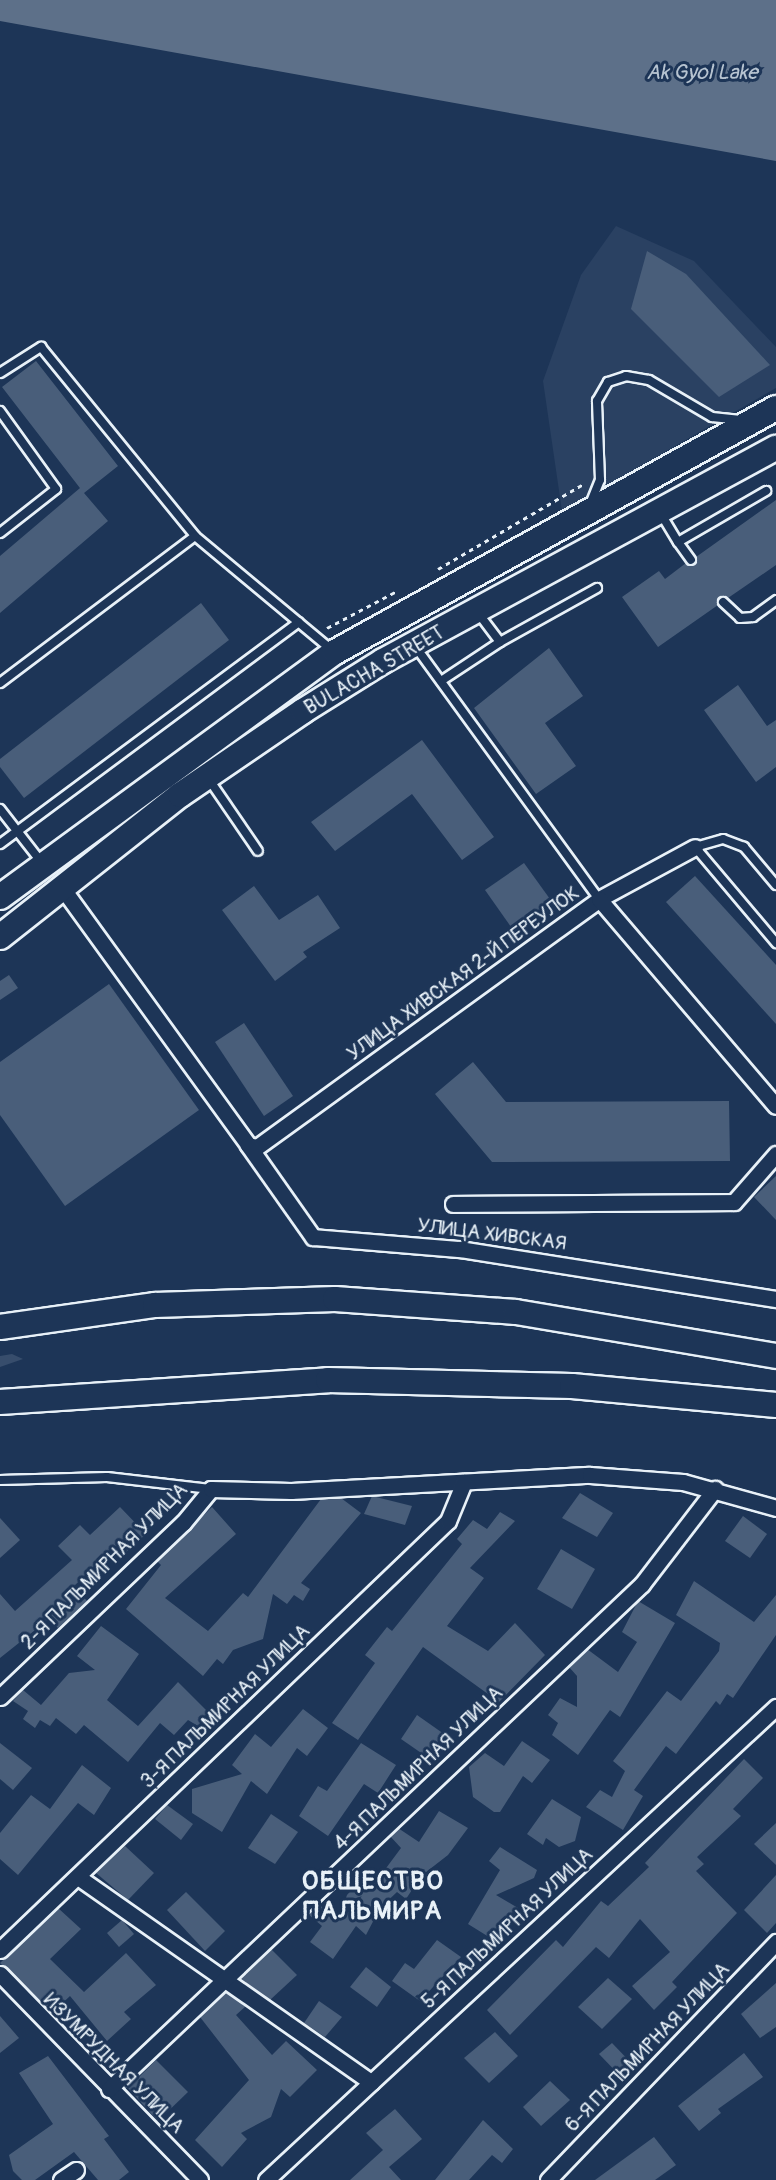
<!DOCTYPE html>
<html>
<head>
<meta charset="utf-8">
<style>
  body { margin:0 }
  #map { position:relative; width:776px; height:2180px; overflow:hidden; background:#1d3557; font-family:Pangolin,sans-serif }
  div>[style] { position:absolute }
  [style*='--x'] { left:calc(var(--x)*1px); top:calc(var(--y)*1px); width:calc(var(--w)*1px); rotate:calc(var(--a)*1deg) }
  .built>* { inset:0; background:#2a4162 }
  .green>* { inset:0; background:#374d6c }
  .water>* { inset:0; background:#5d7089 }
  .building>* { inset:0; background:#495e7a }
  .path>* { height:3px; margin-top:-1.5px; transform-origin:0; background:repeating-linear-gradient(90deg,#e8f1f8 0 4.5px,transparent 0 9px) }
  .roads { filter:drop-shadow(2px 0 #e8f1f8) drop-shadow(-2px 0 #e8f1f8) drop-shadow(0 2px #e8f1f8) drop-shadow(0 -2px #e8f1f8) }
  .service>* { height:8px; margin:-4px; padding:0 4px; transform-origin:4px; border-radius:4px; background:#1d3557 }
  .minor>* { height:15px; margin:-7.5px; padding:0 7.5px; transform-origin:7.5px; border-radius:7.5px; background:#1d3557 }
  .primary>* { height:24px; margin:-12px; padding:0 12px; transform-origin:12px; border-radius:12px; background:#1d3557 }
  span { translate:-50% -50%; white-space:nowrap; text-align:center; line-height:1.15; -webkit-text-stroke:6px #1d3557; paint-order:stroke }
  .street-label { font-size:20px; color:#e8f1f8 }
  .water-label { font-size:21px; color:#b7c4d1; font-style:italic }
  .district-label { font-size:26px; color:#e8f1f8; font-weight:700; letter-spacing:1.5px }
</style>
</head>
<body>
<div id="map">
  <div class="built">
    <i style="clip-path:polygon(616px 226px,694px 261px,776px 347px,776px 388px,562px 511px,543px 381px,581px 275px)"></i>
  </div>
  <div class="green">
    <i style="clip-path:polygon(12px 1354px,23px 1359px,0 1367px,0 1356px)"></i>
  </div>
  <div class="water">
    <i style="clip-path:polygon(0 0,776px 0,776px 161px,0 21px)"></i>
  </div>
  <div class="building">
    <i style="clip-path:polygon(647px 251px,686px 274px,770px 365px,719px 397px,631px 309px)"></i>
    <i style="clip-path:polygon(36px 361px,118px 466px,84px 493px,108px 521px,0 613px,0 556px,80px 488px,83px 492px,2px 387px)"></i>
    <i style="clip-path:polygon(776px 500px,776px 565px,728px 598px,719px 598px,718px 605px,658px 647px,622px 597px,659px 571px,665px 579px,686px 563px,694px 565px,696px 557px)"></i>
    <i style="clip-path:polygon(201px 603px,229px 640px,24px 798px,0 767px,0 759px)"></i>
    <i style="clip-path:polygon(549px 648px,583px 696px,545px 723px,576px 766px,536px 794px,474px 708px)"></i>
    <i style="clip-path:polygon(738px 685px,767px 726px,776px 720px,776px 767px,756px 782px,704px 710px)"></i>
    <i style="clip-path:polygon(422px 740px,494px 837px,462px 860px,412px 794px,335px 851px,311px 822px)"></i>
    <i style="clip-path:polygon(524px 863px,555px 906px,516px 934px,485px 890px)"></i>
    <i style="clip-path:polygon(695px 876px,776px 965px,776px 1024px,666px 902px)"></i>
    <i style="clip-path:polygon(254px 886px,279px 920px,318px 895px,340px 928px,303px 952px,307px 957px,275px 981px,222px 910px)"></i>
    <i style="clip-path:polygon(9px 975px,18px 988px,0 1000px,0 981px)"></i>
    <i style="clip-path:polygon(109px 984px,199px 1110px,65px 1206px,0 1115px,0 1062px)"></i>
    <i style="clip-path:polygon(244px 1023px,293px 1096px,264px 1116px,215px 1042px)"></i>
    <i style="clip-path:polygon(473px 1062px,506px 1102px,729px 1101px,730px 1161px,492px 1162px,435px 1094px)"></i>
    <i style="clip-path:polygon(776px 1176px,776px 1220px,754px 1197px)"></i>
    <i style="clip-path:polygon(580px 1493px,613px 1513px,597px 1537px,562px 1518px)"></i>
    <i style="clip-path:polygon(372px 1496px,412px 1506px,405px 1525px,364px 1514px)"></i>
    <i style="clip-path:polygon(341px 1498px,361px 1513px,301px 1583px,310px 1589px,303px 1601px,294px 1595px,287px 1604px,273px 1594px,263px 1639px,233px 1650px,223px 1664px,217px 1659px,203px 1676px,126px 1609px,161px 1565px,157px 1561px,212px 1507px,236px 1534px,165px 1598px,208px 1631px,243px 1593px,248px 1597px,321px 1499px)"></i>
    <i style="clip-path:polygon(120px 1507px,146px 1534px,124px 1554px,116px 1546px,74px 1586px,87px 1601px,58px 1628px,49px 1619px,0 1658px,0 1594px,15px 1611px,72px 1560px,58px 1546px,80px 1525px,90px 1535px)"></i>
    <i style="clip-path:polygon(500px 1512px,515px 1521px,470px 1568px,484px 1578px,447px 1626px,488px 1651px,515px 1623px,545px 1655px,499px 1702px,423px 1647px,358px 1740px,332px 1723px,375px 1663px,365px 1655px,387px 1627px,392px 1631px,462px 1544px,457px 1539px,473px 1520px,487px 1529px)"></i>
    <i style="clip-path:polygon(743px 1516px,767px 1534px,750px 1558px,725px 1541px)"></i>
    <i style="clip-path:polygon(0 1518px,20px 1540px,0 1558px)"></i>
    <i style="clip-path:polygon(561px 1549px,595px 1569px,572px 1609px,537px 1589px)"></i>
    <i style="clip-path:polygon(694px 1581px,754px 1622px,776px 1595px,776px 1635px,733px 1698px,727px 1694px,720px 1705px,716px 1701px,676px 1754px,666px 1746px,634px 1790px,643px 1796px,623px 1830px,586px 1807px,600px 1790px,612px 1797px,625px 1771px,613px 1761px,667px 1691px,681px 1701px,719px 1651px,720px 1643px,676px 1615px)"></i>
    <i style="clip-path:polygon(638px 1601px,675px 1623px,620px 1717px,610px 1710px,578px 1755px,552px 1735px,558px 1723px,548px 1715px,560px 1698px,577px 1707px,577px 1676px,569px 1667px,587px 1649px,618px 1672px,637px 1642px,622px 1632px)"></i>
    <i style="clip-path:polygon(101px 1626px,139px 1654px,107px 1700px,138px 1726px,178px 1682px,208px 1712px,198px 1726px,188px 1720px,174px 1735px,160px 1723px,128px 1762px,84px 1725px,76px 1734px,56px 1718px,50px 1726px,40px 1720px,35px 1728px,23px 1719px,28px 1711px,13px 1701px,23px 1690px,41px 1705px,69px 1673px,95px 1670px,77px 1656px)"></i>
    <i style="clip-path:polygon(303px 1709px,328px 1728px,307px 1756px,297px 1748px,267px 1794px,251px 1781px,222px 1832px,192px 1813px,192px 1789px,242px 1774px,232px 1765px,255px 1734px,271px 1747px)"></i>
    <i style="clip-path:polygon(417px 1715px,444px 1734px,427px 1757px,401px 1739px)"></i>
    <i style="clip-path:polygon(522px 1741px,550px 1760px,532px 1783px,523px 1776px,500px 1812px,494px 1812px,473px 1797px,469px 1767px,485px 1753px,504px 1766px)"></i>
    <i style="clip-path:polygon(0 1743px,32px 1768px,13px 1790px,0 1779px)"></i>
    <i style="clip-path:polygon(361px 1743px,396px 1765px,378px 1793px,364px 1784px,328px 1836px,299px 1816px,318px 1786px,327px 1791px)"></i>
    <i style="clip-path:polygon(744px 1759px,763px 1778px,733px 1809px,741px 1816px,697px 1857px,704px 1864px,696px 1871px,737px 1913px,672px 1982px,677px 1987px,654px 2010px,632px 1986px,670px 1952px,640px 1919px,609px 1958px,596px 1947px,510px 2035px,487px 2010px,556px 1940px,563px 1947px,601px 1901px,608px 1906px,649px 1867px,645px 1863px)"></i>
    <i style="clip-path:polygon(82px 1765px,111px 1788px,94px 1815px,78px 1803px,18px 1875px,0 1859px,0 1833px,31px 1795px,50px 1809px)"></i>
    <i style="clip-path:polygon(552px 1799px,581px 1817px,575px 1841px,559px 1847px,546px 1838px,543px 1845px,527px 1834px)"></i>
    <i style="clip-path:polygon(167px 1805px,193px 1824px,181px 1840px,155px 1819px)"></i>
    <i style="clip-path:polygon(439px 1811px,468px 1828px,448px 1855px,421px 1876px,406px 1899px,397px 1892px,380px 1908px,366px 1935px,356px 1926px,333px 1959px,310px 1942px,322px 1926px,308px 1914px,318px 1904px,338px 1919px,347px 1895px,364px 1876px,375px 1883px,401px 1848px,390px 1836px,398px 1828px,419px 1842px)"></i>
    <i style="clip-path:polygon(271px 1814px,298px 1832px,275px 1864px,248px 1848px)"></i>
    <i style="clip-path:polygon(776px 1823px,776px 1865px,754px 1844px)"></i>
    <i style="clip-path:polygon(125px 1846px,154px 1873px,128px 1900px,96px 1873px)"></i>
    <i style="clip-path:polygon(500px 1847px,537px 1870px,534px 1878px,496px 1895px,518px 1908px,497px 1942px,468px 1924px,500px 1870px,489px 1861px)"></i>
    <i style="clip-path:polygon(776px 1875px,776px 1923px,767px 1933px,744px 1910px)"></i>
    <i style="clip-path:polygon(186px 1892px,225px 1931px,205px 1951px,167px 1910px)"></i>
    <i style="clip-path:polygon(58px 1908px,81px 1929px,50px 1959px,84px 1992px,126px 1953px,156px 1985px,124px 2012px,131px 2019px,107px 2041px,70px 1996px,52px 2013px,0 1963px)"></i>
    <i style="clip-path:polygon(122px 1920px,134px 1934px,119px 1947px,107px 1933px)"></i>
    <i style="clip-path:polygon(437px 1940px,461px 1957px,420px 2001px,392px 1981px,405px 1963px,414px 1969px)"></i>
    <i style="clip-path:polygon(271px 1949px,297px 1975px,270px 2000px,240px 1978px)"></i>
    <i style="clip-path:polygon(366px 1967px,391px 1987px,377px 2007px,350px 1987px)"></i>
    <i style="clip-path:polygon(608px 1978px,632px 1999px,602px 2029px,578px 2007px)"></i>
    <i style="clip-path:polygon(776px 1983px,776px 2027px,760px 2038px,741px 2014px)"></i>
    <i style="clip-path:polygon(225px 1992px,246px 2006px,236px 2015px,272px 2055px,286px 2041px,317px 2070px,290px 2097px,281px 2089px,271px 2117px,241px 2133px,247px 2139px,222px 2167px,195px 2140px,249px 2080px,200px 2017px)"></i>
    <i style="clip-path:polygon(319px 2001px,342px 2017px,325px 2037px,304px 2023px)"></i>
    <i style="clip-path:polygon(0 2016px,19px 2038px,0 2053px)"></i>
    <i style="clip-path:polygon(495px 2032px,518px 2056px,489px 2083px,464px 2058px)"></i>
    <i style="clip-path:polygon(612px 2043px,636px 2068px,625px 2081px,599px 2054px)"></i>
    <i style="clip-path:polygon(744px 2053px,763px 2077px,718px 2109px,721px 2113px,699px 2131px,678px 2106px)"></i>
    <i style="clip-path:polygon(48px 2056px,109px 2136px,104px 2139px,129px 2172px,119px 2180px,98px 2180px,74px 2152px,35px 2180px,22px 2180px,13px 2171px,9px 2155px,53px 2124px,19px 2073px)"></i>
    <i style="clip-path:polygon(156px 2060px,188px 2092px,158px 2121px,128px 2088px)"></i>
    <i style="clip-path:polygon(550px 2081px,570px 2100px,541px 2126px,523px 2107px)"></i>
    <i style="clip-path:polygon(395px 2109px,422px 2139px,389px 2167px,401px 2180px,350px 2180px,383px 2150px,366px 2133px)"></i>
    <i style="clip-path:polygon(483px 2120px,513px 2149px,502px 2163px,492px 2155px,469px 2180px,435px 2180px)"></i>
    <i style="clip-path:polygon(654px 2137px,676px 2165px,655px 2180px,595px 2180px)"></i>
  </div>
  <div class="path">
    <i style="--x:438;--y:569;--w:170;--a:-30.3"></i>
    <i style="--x:327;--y:628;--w:77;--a:-27.9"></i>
  </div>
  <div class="roads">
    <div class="service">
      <i style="--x:0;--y:373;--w:49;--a:-32.4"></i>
      <i style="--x:41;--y:347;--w:244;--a:50.8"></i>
      <i style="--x:195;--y:536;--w:180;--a:39.8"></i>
      <i style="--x:0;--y:411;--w:96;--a:54.3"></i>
      <i style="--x:56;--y:489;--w:71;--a:141.8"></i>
      <i style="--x:591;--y:502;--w:24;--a:-68"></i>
      <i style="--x:600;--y:480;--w:79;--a:-92.2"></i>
      <i style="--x:597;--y:401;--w:22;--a:-60"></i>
      <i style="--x:608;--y:382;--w:19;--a:-18"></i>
      <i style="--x:626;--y:376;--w:23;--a:10"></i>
      <i style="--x:649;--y:380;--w:73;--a:30.4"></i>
      <i style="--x:712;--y:417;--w:29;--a:6"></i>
      <i style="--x:661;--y:514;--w:33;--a:59"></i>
      <i style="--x:678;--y:542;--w:102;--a:-30.1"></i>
      <i style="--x:678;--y:542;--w:22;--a:54"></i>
      <i style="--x:723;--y:602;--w:23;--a:43"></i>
      <i style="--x:740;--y:618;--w:13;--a:-4"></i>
      <i style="--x:753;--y:617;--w:29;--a:-36"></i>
      <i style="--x:500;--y:642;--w:111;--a:-29.1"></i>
      <i style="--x:415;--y:646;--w:313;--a:54"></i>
      <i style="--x:441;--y:681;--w:71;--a:-33.5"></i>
      <i style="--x:500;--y:642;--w:35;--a:-127"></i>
      <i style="--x:0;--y:683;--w:244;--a:-37"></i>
      <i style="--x:208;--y:778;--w:88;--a:55.6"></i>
      <i style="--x:0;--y:809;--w:68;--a:52.1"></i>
      <i style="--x:0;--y:844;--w:372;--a:-36.6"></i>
      <i style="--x:776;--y:885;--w:50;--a:-130.1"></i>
      <i style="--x:744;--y:847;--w:22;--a:-159"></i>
      <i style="--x:723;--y:839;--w:29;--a:164"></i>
      <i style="--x:695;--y:847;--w:126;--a:49.8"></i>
      <i style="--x:0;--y:1480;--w:107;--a:-1.6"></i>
      <i style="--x:107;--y:1477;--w:104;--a:6.6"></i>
    </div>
    <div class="minor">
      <i style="--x:63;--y:889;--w:316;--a:54.1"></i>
      <i style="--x:248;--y:1145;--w:9;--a:13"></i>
      <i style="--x:257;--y:1147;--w:422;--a:-35.9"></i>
      <i style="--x:599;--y:899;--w:109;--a:-28.4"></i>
      <i style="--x:599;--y:899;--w:272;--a:49.5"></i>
      <i style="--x:248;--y:1145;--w:113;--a:54.8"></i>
      <i style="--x:313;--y:1237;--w:147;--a:4.7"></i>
      <i style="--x:460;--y:1249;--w:320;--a:9"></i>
      <i style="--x:453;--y:1204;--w:281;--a:-0.4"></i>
      <i style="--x:734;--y:1202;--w:64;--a:-48.8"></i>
      <i style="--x:0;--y:1697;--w:253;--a:-43.6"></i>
      <i style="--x:183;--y:1523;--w:44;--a:-50.5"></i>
      <i style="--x:211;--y:1489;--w:80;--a:1.4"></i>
      <i style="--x:291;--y:1491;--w:299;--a:-3.1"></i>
      <i style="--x:590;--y:1475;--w:93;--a:4.3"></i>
      <i style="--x:683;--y:1482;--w:97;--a:15.6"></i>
      <i style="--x:78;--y:1877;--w:358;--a:35"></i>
      <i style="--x:0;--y:1950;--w:620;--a:-43.76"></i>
      <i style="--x:448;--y:1521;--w:42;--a:-67.7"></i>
      <i style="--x:0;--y:1974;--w:287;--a:45.8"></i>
      <i style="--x:109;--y:2089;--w:734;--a:-43.45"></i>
      <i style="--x:642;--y:1584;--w:120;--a:-52.5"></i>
      <i style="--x:61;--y:2180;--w:18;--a:-34"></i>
      <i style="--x:266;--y:2180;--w:696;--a:-42.84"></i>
      <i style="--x:548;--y:2180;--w:330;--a:-46.2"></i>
    </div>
    <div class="primary">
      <i style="--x:0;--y:897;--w:415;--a:-36.2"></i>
      <i style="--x:335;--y:652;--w:504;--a:-28.96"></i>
      <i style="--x:0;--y:937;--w:229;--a:-38.3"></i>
      <i style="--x:180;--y:795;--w:149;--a:-34.3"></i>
      <i style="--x:303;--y:711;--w:94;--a:-32"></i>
      <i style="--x:383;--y:661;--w:447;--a:-28.5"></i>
      <i style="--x:0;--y:1327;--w:157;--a:-8.1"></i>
      <i style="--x:155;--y:1305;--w:180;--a:-1.9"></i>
      <i style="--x:335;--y:1299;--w:181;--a:4.1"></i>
      <i style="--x:516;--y:1312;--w:264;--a:9.6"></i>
      <i style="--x:0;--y:1402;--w:329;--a:-3.8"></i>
      <i style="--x:328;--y:1380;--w:244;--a:1.4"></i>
      <i style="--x:572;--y:1386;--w:205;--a:5.3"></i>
    </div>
  </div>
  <div class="street-label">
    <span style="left:374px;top:670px;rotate:-30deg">BULACHA STREET</span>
    <span style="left:463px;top:973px;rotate:-36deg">УЛИЦА ХИВСКАЯ 2-Й ПЕРЕУЛОК</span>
    <span style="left:492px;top:1234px;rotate:7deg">УЛИЦА ХИВСКАЯ</span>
    <span style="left:104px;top:1566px;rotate:-45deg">2-Я ПАЛЬМИРНАЯ УЛИЦА</span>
    <span style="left:225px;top:1706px;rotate:-44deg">3-Я ПАЛЬМИРНАЯ УЛИЦА</span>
    <span style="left:418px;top:1768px;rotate:-44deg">4-Я ПАЛЬМИРНАЯ УЛИЦА</span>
    <span style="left:507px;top:1928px;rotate:-43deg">5-Я ПАЛЬМИРНАЯ УЛИЦА</span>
    <span style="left:647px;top:2047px;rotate:-46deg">6-Я ПАЛЬМИРНАЯ УЛИЦА</span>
    <span style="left:114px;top:2063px;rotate:45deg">ИЗУМРУДНАЯ УЛИЦА</span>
  </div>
  <div class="water-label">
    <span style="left:702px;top:73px">Ak Gyol Lake</span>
  </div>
  <div class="district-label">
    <span style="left:373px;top:1897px">ОБЩЕСТВО<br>ПАЛЬМИРА</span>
  </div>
</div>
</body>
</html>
